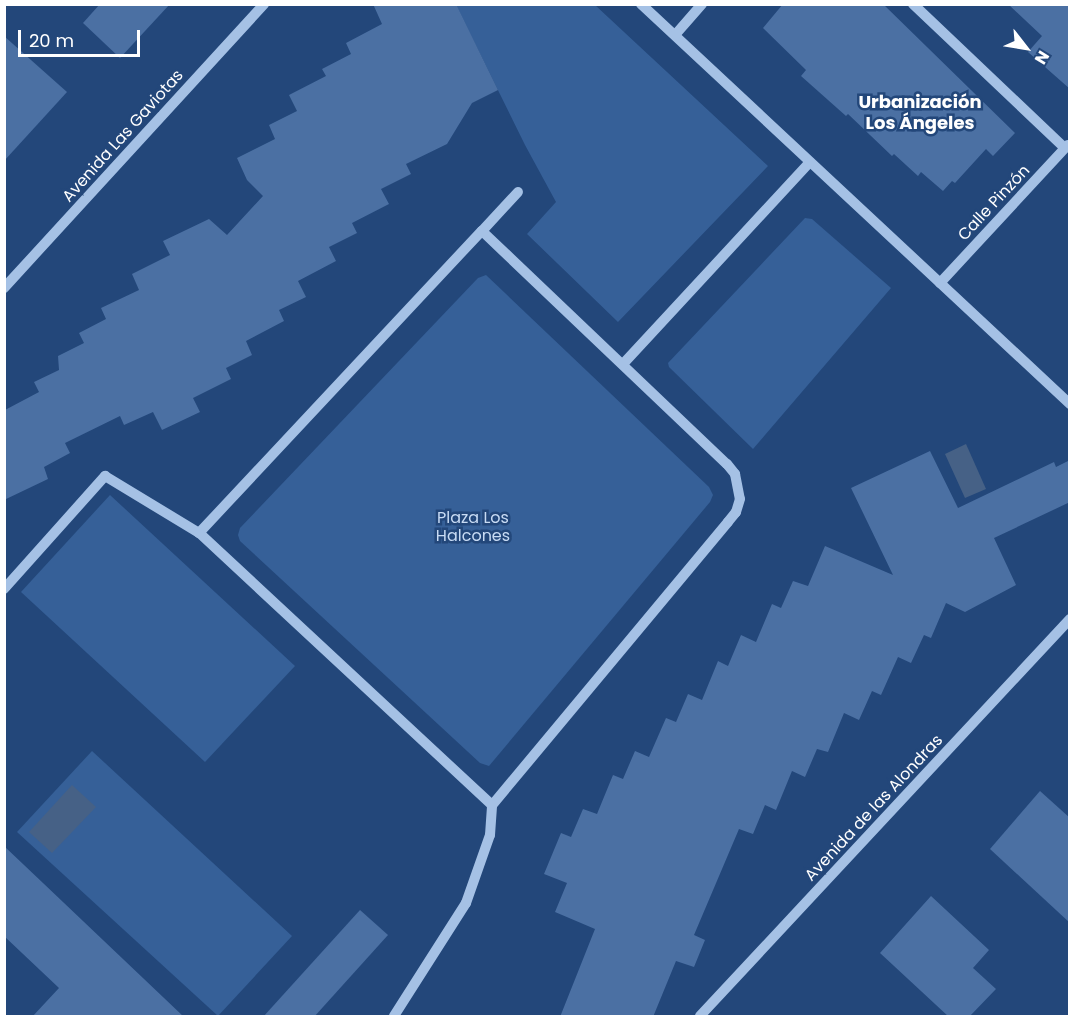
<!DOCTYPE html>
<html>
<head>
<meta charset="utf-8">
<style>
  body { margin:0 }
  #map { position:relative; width:1074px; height:1021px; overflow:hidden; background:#23477a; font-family:Poppins,sans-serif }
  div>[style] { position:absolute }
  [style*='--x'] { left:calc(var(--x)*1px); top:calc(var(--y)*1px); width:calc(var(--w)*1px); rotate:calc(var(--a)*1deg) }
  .green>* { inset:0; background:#366098 }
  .water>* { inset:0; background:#466186 }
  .building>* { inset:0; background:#4b70a3 }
  .minor>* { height:10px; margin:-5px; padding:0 5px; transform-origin:5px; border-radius:5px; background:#a5c1e5 }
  span { translate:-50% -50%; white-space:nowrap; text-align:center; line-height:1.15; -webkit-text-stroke:5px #23477a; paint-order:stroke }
  .street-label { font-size:16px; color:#fff }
  .park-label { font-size:16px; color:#c8dbf4 }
  .neighbourhood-label { font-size:18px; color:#fff; font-weight:700 }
  .frame { position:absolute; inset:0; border:6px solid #fff; pointer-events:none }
  .north { position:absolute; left:996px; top:18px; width:60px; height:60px; -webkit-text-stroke:4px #23477a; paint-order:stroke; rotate:121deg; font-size:16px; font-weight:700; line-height:24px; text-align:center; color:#fff }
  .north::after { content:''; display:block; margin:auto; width:21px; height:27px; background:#fff; clip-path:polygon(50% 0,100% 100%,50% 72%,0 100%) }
  .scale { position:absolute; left:18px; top:30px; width:122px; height:27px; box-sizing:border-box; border:3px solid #fff; border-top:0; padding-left:8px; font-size:18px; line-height:21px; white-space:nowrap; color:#fff; -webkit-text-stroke:4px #23477a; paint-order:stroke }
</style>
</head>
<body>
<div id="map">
  <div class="green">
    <i style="clip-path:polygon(456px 5px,595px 5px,768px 166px,618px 322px,527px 234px,556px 202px,525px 145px)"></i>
    <i style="clip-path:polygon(805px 218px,812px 219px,891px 288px,753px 449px,669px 367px,668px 363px)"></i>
    <i style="clip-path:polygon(486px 275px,709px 487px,713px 495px,710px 502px,489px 766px,480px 763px,240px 541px,238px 535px,240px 528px,478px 278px)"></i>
    <i style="clip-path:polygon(110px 495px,295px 666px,205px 762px,21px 592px)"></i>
    <i style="clip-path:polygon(92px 751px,292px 936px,218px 1016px,17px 832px)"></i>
  </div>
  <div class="water">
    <i style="clip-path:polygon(966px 444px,986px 489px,965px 498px,945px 454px)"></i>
    <i style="clip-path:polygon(72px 785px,96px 807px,52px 853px,29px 832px)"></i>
  </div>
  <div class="building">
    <i style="clip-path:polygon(100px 4px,170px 4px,120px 58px,83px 23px)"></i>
    <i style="clip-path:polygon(373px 4px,456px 4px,498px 90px,472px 103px,447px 144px,406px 164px,411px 174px,381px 189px,389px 204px,352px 223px,357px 233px,329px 247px,336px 261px,298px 281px,306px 297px,279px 310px,284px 321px,246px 341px,252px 355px,226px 368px,231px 379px,193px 398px,200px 412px,162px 430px,153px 412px,124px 425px,120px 416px,65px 443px,70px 453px,44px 467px,48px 479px,4px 500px,5px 410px,39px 392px,34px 382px,59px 370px,58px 356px,84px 343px,79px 333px,106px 319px,101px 308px,139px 290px,132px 274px,170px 255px,163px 241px,209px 219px,227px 235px,263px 196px,247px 180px,237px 158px,275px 139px,269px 125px,297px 111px,289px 95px,326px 76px,322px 69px,351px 54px,346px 43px,382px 24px)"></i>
    <i style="clip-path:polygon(783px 4px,883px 4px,1015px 133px,993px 156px,986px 149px,955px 183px,952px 181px,943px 191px,921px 172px,918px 176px,894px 154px,892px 156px,848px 114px,846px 116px,801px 76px,806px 70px,763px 28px)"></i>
    <i style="clip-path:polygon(1008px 4px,1070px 4px,1070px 89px,1028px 52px,1042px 36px)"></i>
    <i style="clip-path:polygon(4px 36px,67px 92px,4px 161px)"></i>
    <i style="clip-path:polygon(930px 451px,958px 508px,1054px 462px,1056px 467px,1070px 460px,1070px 502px,994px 538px,1016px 585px,965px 612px,946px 603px,931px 638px,924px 635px,911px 663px,898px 657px,881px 695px,872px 691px,859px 720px,844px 713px,828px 752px,817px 749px,805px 777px,792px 771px,776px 810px,765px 805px,753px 834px,739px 829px,694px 935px,705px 940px,694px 967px,676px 961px,653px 1017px,560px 1017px,595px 929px,555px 912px,567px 883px,544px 874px,561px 833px,571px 837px,583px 809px,597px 814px,613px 775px,623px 779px,635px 751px,649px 757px,666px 718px,676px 722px,688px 694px,702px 700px,718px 661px,728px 666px,741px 635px,756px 642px,772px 604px,781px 608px,793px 581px,808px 586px,825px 546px,893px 575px,851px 488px)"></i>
    <i style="clip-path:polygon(1040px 791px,1070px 818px,1070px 923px,990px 849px)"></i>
    <i style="clip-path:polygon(4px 846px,43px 883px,184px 1017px,32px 1017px,59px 988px,4px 936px)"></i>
    <i style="clip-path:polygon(931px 896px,989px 950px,973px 968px,996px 989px,969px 1017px,949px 1017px,880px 953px)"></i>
    <i style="clip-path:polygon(360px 910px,388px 935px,314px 1017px,263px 1017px)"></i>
  </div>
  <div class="minor">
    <i style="--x:641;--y:4;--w:587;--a:43"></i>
    <i style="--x:913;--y:4;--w:209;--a:43.5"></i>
    <i style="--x:675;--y:35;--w:41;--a:-48.9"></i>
    <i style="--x:482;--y:231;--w:338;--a:43.6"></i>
    <i style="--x:727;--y:464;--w:13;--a:51"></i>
    <i style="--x:735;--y:474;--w:25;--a:79"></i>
    <i style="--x:740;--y:499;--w:14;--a:107"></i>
    <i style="--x:736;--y:512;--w:13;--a:129"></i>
    <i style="--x:728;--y:522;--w:368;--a:129.8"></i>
    <i style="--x:492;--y:805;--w:400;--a:-137.1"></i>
    <i style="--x:199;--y:533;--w:414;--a:-46.9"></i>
    <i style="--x:482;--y:231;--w:53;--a:-47.3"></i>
    <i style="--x:940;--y:283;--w:188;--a:-47.2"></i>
    <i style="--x:4;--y:288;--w:385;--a:-47.5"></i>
    <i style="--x:623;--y:364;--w:275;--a:-47.2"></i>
    <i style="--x:4;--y:589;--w:152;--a:-48.2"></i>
    <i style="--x:105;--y:476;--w:110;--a:31.2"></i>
    <i style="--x:394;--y:1016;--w:134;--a:-57.5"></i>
    <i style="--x:466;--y:903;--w:72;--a:-70.6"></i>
    <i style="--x:490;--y:835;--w:30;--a:-86"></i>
    <i style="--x:700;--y:1016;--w:543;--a:-47.02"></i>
  </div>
  <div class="street-label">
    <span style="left:123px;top:136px;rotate:-48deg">Avenida Las Gaviotas</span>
    <span style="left:994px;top:203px;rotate:-47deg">Calle Pinzón</span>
    <span style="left:874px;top:808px;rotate:-47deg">Avenida de las Alondras</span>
  </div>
  <div class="park-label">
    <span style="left:473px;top:527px">Plaza Los<br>Halcones</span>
  </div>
  <div class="neighbourhood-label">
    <span style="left:920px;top:113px">Urbanización<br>Los Ángeles</span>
  </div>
  <div class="frame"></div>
  <div class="north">N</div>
  <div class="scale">20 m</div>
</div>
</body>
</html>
